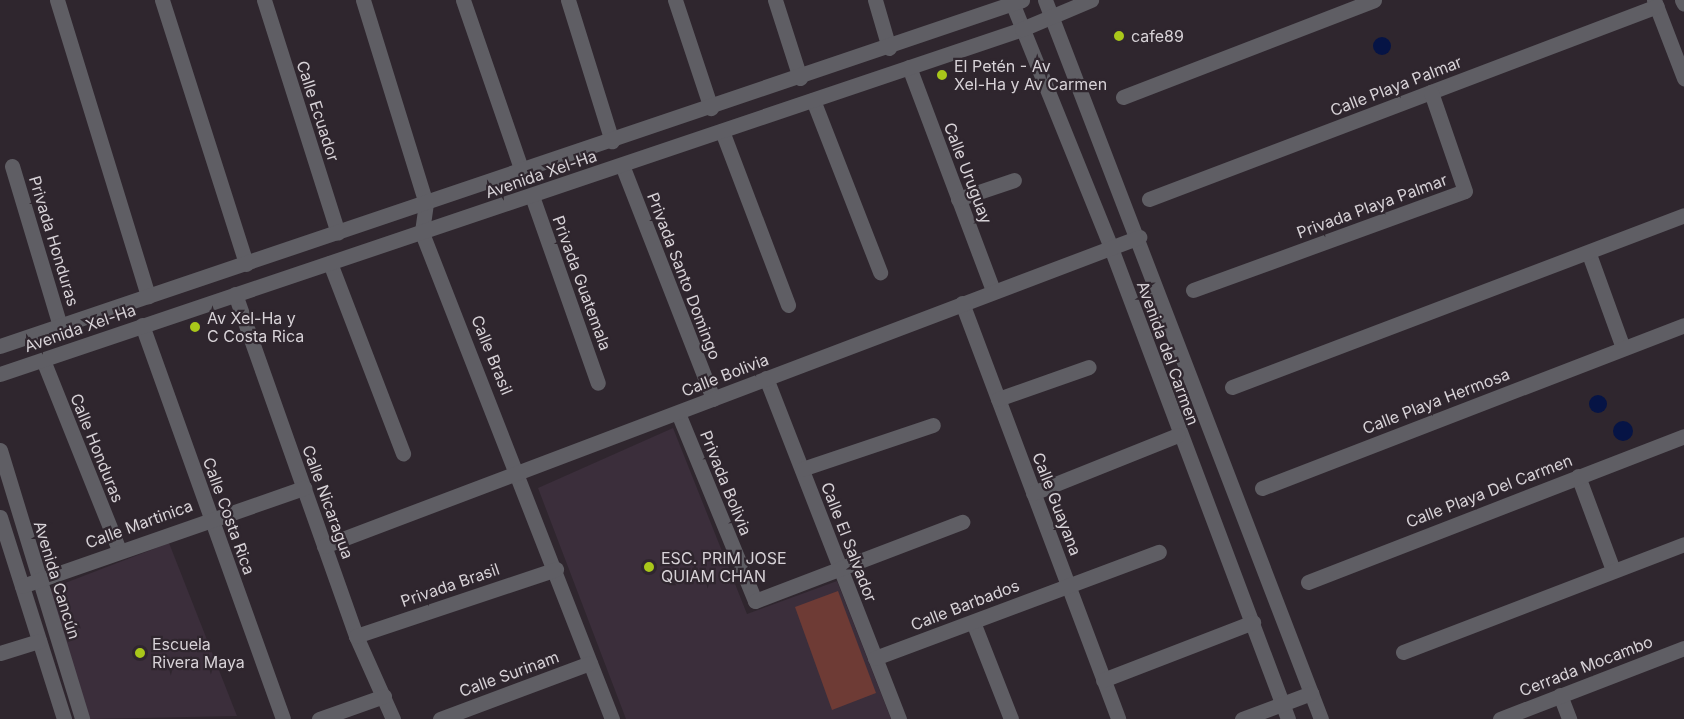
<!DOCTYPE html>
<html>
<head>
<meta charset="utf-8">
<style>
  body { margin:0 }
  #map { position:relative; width:1684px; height:719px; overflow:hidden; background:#2f262e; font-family:Inter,sans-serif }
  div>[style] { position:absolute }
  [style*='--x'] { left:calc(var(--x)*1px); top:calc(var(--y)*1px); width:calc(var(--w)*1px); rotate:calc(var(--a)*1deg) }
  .built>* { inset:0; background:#3b2e3b }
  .green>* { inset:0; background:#6e3b35 }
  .water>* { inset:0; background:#061445 }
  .round { border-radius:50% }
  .minor>* { height:15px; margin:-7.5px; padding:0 7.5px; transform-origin:7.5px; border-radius:7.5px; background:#5f5e64 }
  .dots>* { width:16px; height:16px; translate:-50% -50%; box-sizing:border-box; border:3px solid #2f262e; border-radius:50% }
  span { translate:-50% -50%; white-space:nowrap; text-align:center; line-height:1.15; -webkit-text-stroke:4.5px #2f262e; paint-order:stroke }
  .poi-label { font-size:16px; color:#d7d2d7 }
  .left { translate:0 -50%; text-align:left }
  .street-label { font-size:16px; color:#d7d2d7 }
</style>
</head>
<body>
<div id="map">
  <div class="built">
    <i style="clip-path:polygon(673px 428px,747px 614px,837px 581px,891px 719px,626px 719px,538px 488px)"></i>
    <i style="clip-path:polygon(169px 543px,237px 716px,90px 719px,47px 590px)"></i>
  </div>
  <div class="green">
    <i style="clip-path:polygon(838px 591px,876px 693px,832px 710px,795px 607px)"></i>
  </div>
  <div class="water">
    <i class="round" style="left:1373px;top:37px;width:18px;height:18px"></i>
    <i class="round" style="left:1589px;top:395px;width:18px;height:18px"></i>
    <i class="round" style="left:1613px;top:421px;width:20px;height:20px"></i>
  </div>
  <div class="minor">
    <i style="--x:57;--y:0;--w:310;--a:72.9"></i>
    <i style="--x:162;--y:0;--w:277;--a:72.3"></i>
    <i style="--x:264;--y:0;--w:244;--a:72.4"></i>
    <i style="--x:363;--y:0;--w:213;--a:72.8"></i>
    <i style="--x:426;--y:203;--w:30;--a:98"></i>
    <i style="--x:422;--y:233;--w:522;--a:68.65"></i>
    <i style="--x:463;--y:0;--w:181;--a:71"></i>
    <i style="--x:568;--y:0;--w:148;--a:72.7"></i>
    <i style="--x:675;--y:0;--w:114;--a:71.6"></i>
    <i style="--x:775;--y:0;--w:82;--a:72.2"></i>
    <i style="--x:875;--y:0;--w:50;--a:73.7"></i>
    <i style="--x:1011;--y:0;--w:267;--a:68"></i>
    <i style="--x:1111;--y:248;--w:503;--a:69.4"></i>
    <i style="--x:1045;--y:0;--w:770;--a:69"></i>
    <i style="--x:1654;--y:0;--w:84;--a:69"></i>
    <i style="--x:1682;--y:0;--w:4;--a:63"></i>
    <i style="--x:909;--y:67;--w:239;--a:69.4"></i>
    <i style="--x:1123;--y:97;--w:269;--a:-21.1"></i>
    <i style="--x:813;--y:100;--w:185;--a:68.7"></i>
    <i style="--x:722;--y:131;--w:186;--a:69.2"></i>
    <i style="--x:622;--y:165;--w:251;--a:68.7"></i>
    <i style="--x:12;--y:166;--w:167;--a:73.3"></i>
    <i style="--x:532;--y:196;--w:198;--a:70.6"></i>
    <i style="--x:958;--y:199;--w:59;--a:-18.7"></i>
    <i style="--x:1149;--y:199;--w:543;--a:-20.8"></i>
    <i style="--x:1589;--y:254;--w:100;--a:70.1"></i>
    <i style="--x:330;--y:263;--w:204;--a:69"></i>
    <i style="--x:1193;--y:290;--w:289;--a:-20"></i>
    <i style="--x:1465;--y:191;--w:105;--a:-109"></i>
    <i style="--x:235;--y:294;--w:363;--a:70.5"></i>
    <i style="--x:356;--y:636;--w:91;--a:66"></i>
    <i style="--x:962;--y:303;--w:444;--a:69.4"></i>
    <i style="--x:142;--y:325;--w:418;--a:70.3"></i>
    <i style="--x:0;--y:346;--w:1079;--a:-18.7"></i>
    <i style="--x:43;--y:360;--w:205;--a:68.2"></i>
    <i style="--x:0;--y:374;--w:1079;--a:-18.65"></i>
    <i style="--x:1022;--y:29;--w:75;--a:-22.8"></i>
    <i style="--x:766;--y:378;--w:366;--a:68.7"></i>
    <i style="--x:1232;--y:387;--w:484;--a:-20.8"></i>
    <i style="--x:998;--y:399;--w:96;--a:-19.4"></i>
    <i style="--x:678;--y:413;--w:203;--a:67.7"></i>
    <i style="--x:755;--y:601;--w:222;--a:-20.9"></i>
    <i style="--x:0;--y:450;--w:281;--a:73"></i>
    <i style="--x:802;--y:469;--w:138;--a:-18.6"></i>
    <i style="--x:1578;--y:476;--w:100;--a:69.6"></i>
    <i style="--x:1262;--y:488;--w:452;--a:-21.1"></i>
    <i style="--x:1033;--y:493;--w:156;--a:-21.8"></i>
    <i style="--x:0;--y:517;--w:212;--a:72.4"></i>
    <i style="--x:324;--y:546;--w:872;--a:-20.76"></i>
    <i style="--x:1308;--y:582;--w:403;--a:-21.2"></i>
    <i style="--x:22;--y:586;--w:299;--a:-19.2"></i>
    <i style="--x:973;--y:622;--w:104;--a:68.6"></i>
    <i style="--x:356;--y:636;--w:211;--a:-18.5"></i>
    <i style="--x:1403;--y:652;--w:301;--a:-21"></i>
    <i style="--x:0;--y:653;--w:41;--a:-17.1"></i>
    <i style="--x:875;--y:658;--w:303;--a:-20.5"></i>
    <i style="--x:1103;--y:680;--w:161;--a:-21.1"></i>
    <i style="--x:1560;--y:695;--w:26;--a:69"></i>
    <i style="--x:319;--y:719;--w:69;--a:-19.5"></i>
    <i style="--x:440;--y:719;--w:160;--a:-20.5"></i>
    <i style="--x:1242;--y:719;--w:74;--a:-20.6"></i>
    <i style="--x:1500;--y:719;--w:197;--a:-21.1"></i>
  </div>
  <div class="dots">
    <i style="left:1119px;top:36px;background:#a9c71a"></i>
    <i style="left:942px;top:75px;background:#a9c71a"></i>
    <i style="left:195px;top:327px;background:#a9c71a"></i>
    <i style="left:649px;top:567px;background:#a9c71a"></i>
    <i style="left:140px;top:653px;background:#a9c71a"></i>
  </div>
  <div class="poi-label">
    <span class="left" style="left:1131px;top:36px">cafe89</span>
    <span class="left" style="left:954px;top:75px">El Petén - Av<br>Xel-Ha y Av Carmen</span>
    <span class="left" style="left:207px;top:327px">Av Xel-Ha y<br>C Costa Rica</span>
    <span class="left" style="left:661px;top:567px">ESC. PRIM JOSE<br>QUIAM CHAN</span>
    <span class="left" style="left:152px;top:653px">Escuela<br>Rivera Maya</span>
  </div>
  <div class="street-label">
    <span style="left:1396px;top:86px;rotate:-21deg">Calle Playa Palmar</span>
    <span style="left:318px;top:111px;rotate:72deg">Calle Ecuador</span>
    <span style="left:968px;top:173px;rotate:69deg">Calle Uruguay</span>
    <span style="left:541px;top:174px;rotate:-19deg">Avenida Xel-Ha</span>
    <span style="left:1372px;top:206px;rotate:-20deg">Privada Playa Palmar</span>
    <span style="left:54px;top:241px;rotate:73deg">Privada Honduras</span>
    <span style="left:684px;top:276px;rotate:69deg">Privada Santo Domingo</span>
    <span style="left:582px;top:283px;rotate:70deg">Privada Guatemala</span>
    <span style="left:80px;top:328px;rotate:-19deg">Avenida Xel-Ha</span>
    <span style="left:1168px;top:353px;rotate:70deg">Avenida del Carmen</span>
    <span style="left:492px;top:355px;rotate:68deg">Calle Brasil</span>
    <span style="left:725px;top:375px;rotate:-21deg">Calle Bolivia</span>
    <span style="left:1436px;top:401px;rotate:-21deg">Calle Playa Hermosa</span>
    <span style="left:97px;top:448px;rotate:68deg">Calle Honduras</span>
    <span style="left:726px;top:483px;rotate:68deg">Privada Bolivia</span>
    <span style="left:1489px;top:491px;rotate:-21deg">Calle Playa Del Carmen</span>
    <span style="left:328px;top:502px;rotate:70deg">Calle Nicaragua</span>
    <span style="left:1057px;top:504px;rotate:69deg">Calle Guayana</span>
    <span style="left:229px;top:516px;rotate:70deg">Calle Costa Rica</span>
    <span style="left:139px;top:524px;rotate:-20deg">Calle Martinica</span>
    <span style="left:849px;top:542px;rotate:69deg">Calle El Salvador</span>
    <span style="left:57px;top:580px;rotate:73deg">Avenida Cancún</span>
    <span style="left:450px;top:585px;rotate:-19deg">Privada Brasil</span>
    <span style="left:965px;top:605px;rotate:-21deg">Calle Barbados</span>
    <span style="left:1586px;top:666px;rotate:-21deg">Cerrada Mocambo</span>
    <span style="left:509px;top:674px;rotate:-20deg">Calle Surinam</span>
  </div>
</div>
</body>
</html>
